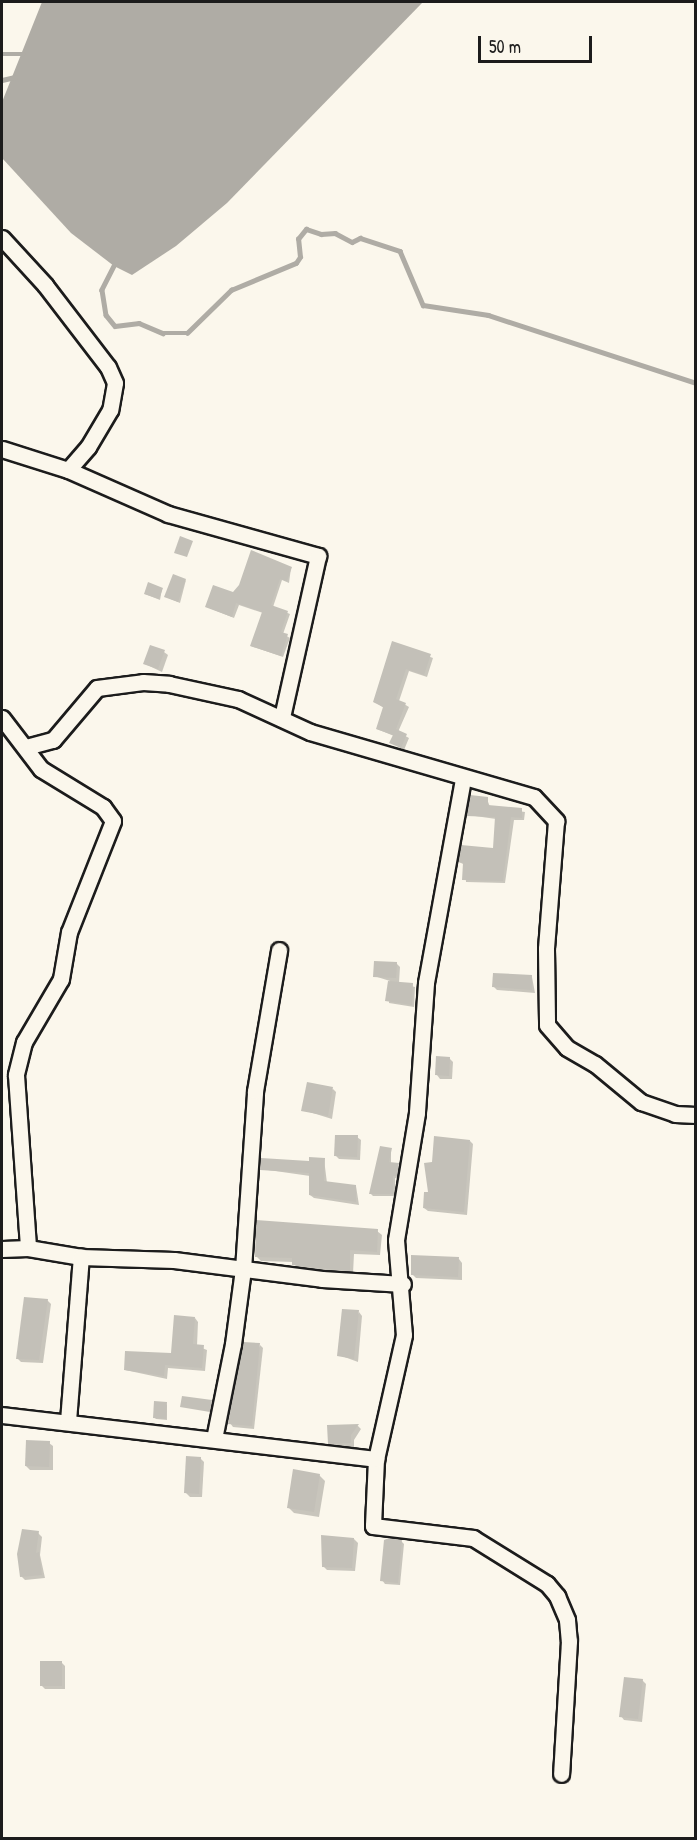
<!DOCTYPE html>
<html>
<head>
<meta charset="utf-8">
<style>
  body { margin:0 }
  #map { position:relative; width:697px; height:1840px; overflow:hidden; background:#fbf7ec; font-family:"Patrick Hand",sans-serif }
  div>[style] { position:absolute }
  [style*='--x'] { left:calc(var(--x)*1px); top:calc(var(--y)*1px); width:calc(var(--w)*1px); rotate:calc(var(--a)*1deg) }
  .water>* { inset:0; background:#afaca5 }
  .shadow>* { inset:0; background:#0003 }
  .stream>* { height:4.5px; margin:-2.25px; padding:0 2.25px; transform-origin:2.25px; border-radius:2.25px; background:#afaca5 }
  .building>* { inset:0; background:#c3c0b8 }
  .roads { filter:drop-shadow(2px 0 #1c1c1c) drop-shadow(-2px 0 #1c1c1c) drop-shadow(0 2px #1c1c1c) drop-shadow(0 -2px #1c1c1c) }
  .minor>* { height:15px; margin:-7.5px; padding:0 7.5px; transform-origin:7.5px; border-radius:7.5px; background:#fbf7ec }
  span { translate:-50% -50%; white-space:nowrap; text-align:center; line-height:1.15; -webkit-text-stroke:5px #fbf7ec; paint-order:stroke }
  .frame { position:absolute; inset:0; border:3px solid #1c1c1c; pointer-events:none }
  .scale { position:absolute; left:478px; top:36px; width:114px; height:27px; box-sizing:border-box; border:3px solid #1c1c1c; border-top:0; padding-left:8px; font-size:18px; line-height:21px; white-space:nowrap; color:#1c1c1c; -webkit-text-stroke:4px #fbf7ec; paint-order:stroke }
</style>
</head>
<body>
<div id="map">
  <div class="water">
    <i style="clip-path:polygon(42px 2px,423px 2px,227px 203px,176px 246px,132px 275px,114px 266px,71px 233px,2px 158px,2px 102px)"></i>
  </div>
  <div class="shadow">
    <i style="clip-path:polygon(291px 568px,289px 583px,282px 580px,273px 607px,290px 614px,283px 634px,290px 638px,283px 657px,251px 646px,263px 613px,239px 605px,234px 618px,207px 607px)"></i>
    <i style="clip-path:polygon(186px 580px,180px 603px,166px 597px)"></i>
    <i style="clip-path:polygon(162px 589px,160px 600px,145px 594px)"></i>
    <i style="clip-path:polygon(393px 643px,433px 658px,427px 677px,409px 671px,399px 701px,409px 707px,398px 732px,409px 738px,404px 750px,391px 742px,394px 736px,377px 729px,384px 708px,375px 702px)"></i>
    <i style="clip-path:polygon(164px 652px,168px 655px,162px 672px,145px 664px)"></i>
    <i style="clip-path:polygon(487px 799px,490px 807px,525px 812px,524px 820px,514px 820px,505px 883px,466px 882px,465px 865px,459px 862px,494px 850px,496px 819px,468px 815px)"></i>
    <i style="clip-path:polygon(396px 963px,400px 967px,399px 983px,415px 987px,414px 1007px,389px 1003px,390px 981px,374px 976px)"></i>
    <i style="clip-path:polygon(532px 977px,535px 993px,497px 990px,494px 987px)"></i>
    <i style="clip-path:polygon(449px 1058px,453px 1062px,452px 1079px,440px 1079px,437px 1075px)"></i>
    <i style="clip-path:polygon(333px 1089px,336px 1092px,332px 1119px,303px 1110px)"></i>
    <i style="clip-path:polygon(357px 1137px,361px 1140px,360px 1160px,339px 1159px,335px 1155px)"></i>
    <i style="clip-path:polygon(470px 1141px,473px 1144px,467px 1215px,428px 1211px,424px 1208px,430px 1194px,433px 1163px)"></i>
    <i style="clip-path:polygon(391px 1150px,391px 1164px,401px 1167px,399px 1179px,395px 1178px,395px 1196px,373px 1196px,370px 1193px)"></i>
    <i style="clip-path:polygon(324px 1159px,327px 1183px,356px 1186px,359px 1205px,314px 1198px,310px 1195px,310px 1176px,261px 1169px)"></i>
    <i style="clip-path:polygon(377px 1231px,382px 1235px,380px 1255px,354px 1254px,353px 1274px,298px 1269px,293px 1262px,261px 1261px,257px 1257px)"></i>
    <i style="clip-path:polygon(459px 1259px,462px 1263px,462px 1280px,416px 1278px,412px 1274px)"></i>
    <i style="clip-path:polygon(47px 1300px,51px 1304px,43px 1363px,21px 1362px,17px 1358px)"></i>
    <i style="clip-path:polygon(359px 1312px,362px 1316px,358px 1362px,339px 1355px)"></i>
    <i style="clip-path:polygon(195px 1318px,198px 1322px,197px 1346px,207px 1350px,205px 1371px,168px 1368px,167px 1379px,125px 1370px,173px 1355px)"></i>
    <i style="clip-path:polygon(260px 1345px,263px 1348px,254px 1429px,233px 1427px,230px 1423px)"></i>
    <i style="clip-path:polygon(167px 1404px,167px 1420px,156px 1419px,155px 1418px)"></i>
    <i style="clip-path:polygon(329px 1426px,358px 1426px,361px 1429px,354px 1440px,354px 1447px,333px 1447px)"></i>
    <i style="clip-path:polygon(49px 1443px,53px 1446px,53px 1470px,30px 1470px,26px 1466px)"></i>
    <i style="clip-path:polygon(200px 1458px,204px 1462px,202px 1497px,190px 1497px,186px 1493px)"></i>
    <i style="clip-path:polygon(319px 1475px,325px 1481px,319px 1517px,294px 1513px,288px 1507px)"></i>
    <i style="clip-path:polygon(38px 1533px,42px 1537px,40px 1555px,45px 1578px,25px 1580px,21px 1576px)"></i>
    <i style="clip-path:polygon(354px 1539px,358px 1543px,355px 1571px,327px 1570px,323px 1566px)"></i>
    <i style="clip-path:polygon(401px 1541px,404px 1544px,400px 1585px,385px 1584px,382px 1580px)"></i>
    <i style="clip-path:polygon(61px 1662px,65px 1666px,65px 1689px,45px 1689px,41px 1685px)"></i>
    <i style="clip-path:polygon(642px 1680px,646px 1684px,642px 1722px,624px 1720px,621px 1716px)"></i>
  </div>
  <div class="stream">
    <i style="--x:2;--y:54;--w:22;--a:0"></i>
    <i style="--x:2;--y:80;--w:13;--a:-13"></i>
    <i style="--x:114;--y:266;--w:27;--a:117"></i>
    <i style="--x:102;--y:290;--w:25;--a:81"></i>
    <i style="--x:106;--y:315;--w:14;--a:51"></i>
    <i style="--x:115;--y:326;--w:24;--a:-7"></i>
    <i style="--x:139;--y:323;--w:26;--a:23"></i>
    <i style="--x:163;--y:333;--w:24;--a:0"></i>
    <i style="--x:187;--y:333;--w:62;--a:-44.3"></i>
    <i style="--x:231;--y:290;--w:70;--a:-22.6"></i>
    <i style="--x:296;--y:263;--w:7;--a:-56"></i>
    <i style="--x:300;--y:257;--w:18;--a:-96"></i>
    <i style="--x:298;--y:239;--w:13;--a:-51"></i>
    <i style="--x:306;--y:229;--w:16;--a:18"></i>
    <i style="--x:321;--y:234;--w:14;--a:-4"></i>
    <i style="--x:335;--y:233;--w:19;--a:28"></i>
    <i style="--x:352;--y:242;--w:9;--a:-27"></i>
    <i style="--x:360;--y:238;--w:42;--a:18"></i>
    <i style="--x:400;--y:251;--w:59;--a:66.9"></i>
    <i style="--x:423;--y:305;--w:66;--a:8.7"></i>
    <i style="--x:488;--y:315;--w:219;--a:18.1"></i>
  </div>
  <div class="building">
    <i style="clip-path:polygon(180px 536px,193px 541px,187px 557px,174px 553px)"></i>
    <i style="clip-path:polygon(251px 550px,292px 567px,287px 581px,280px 579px,271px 605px,288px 611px,281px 632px,288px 634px,281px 656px,250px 646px,262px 612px,236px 603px,232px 617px,205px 607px,213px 585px,233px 592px,239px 585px)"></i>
    <i style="clip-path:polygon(173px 574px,186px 579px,178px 602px,164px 597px)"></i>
    <i style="clip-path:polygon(148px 582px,163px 588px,159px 599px,144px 594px)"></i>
    <i style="clip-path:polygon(392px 641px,431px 654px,424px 675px,406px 669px,396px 699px,406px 703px,396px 729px,407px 734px,401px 748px,389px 743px,393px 735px,376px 729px,383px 707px,373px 702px)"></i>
    <i style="clip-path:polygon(150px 645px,165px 650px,158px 669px,143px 664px)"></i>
    <i style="clip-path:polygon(470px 795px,488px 797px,488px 805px,522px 808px,522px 818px,511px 817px,503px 881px,462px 880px,463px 863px,458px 862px,461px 845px,493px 848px,495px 817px,466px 816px)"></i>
    <i style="clip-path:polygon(374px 961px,397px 962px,396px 978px,373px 977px)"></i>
    <i style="clip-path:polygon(493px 973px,532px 975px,532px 990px,492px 987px)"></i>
    <i style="clip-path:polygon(388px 981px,413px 983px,412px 1005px,385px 1001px)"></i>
    <i style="clip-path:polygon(436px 1056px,450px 1057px,449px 1076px,435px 1075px)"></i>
    <i style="clip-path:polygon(307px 1082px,333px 1087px,328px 1116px,301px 1111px)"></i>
    <i style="clip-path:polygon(335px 1135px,358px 1135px,357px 1157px,334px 1156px)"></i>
    <i style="clip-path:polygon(434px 1136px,470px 1140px,464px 1212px,423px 1208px,424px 1192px,428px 1192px,424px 1163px,432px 1162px)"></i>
    <i style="clip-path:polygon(380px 1146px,392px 1148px,389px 1162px,399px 1163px,397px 1176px,393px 1176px,393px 1194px,369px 1194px)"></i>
    <i style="clip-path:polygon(309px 1157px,325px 1158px,324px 1181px,356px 1185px,356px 1202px,309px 1195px,309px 1173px,260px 1170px,261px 1158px,309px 1161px)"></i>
    <i style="clip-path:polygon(256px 1220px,378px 1229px,377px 1252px,350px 1250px,350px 1271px,292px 1265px,292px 1258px,255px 1257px)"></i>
    <i style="clip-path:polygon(411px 1255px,459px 1257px,458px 1277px,411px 1275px)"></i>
    <i style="clip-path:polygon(24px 1297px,48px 1299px,39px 1360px,16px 1359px)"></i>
    <i style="clip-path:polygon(342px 1309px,359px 1310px,354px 1359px,337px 1356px)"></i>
    <i style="clip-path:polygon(174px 1315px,195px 1317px,193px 1344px,204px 1345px,202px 1368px,165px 1365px,164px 1376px,124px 1370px,125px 1351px,171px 1353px)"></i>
    <i style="clip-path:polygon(243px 1342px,260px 1343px,252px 1426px,228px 1424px)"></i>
    <i style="clip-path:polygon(182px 1396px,212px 1400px,210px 1412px,180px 1407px)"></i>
    <i style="clip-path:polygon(154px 1401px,167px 1402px,166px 1419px,153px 1418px)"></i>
    <i style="clip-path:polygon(359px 1424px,351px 1435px,351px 1443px,328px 1444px,327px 1425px)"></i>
    <i style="clip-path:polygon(26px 1440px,50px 1441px,49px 1467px,25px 1466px)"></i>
    <i style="clip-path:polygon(186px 1456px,201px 1457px,199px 1494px,184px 1493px)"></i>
    <i style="clip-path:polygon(293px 1469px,320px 1474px,314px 1512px,287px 1508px)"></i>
    <i style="clip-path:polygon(22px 1529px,39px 1531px,36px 1553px,39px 1552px,42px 1575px,20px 1577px,17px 1554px)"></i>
    <i style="clip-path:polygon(321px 1535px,354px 1538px,352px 1568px,322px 1567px)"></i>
    <i style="clip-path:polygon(389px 1538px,402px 1539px,398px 1583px,380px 1581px,384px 1540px)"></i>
    <i style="clip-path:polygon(40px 1661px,62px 1661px,62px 1686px,40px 1686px)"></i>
    <i style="clip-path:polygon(624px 1677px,643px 1679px,638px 1719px,619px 1717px)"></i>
  </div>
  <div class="roads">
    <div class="minor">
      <i style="--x:2;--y:238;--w:64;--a:47.5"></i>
      <i style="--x:45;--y:285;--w:103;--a:52.5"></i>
      <i style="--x:108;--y:367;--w:17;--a:66"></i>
      <i style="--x:115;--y:383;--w:27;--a:100"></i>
      <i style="--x:110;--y:410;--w:43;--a:120.7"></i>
      <i style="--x:88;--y:447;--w:30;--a:131"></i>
      <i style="--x:2;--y:449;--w:69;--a:17.7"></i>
      <i style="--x:68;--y:470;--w:109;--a:23.7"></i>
      <i style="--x:168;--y:514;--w:156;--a:15.6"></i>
      <i style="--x:318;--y:556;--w:165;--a:102.6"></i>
      <i style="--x:2;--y:718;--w:64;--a:52.6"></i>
      <i style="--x:41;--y:769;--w:73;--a:31.5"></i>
      <i style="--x:103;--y:807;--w:17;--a:54"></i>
      <i style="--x:113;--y:821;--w:119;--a:111.6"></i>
      <i style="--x:69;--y:932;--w:48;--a:99.7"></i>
      <i style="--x:61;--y:979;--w:73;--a:120.4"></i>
      <i style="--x:24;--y:1042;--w:34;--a:104"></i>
      <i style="--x:16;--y:1075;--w:173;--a:86"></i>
      <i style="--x:26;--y:747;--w:28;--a:-15"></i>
      <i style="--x:53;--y:740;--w:68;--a:-49.8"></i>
      <i style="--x:97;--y:688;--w:46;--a:-7.4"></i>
      <i style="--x:143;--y:682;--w:26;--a:4"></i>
      <i style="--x:169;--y:684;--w:71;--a:12.3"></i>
      <i style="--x:238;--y:699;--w:79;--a:24.6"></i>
      <i style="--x:310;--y:732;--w:233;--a:16.2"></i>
      <i style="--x:534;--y:797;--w:33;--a:47"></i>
      <i style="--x:556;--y:821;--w:128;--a:94.5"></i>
      <i style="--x:546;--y:949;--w:76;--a:89.2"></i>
      <i style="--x:547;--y:1025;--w:30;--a:49"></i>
      <i style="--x:567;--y:1048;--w:32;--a:30"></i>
      <i style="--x:595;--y:1064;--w:60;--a:39.6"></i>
      <i style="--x:641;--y:1102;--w:36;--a:19"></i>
      <i style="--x:675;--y:1114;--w:21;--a:3"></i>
      <i style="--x:463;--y:779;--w:207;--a:100.3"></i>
      <i style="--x:426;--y:983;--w:130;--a:94"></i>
      <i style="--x:417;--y:1113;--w:129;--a:99.4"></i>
      <i style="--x:396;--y:1240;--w:95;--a:85.2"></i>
      <i style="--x:404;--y:1335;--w:127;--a:102.7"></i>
      <i style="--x:376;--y:1459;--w:67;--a:92.6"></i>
      <i style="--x:373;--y:1526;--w:101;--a:6.8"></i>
      <i style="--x:473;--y:1538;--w:87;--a:31.9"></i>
      <i style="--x:547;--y:1584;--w:16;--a:50"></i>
      <i style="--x:557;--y:1596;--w:26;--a:67"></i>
      <i style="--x:567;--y:1620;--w:21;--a:85"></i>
      <i style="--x:569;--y:1641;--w:133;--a:93.4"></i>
      <i style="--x:2;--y:1249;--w:26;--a:-2"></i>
      <i style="--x:28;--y:1248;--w:54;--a:9.6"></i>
      <i style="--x:81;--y:1257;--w:93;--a:1.8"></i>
      <i style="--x:174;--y:1260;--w:149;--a:7.3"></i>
      <i style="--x:322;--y:1279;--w:81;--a:3.5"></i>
      <i style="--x:2;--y:1415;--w:377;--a:6.7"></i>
      <i style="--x:68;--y:1421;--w:165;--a:-85.5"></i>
      <i style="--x:214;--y:1439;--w:97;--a:-78.7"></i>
      <i style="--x:233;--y:1344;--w:76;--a:-82.4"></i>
      <i style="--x:243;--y:1269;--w:178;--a:-86.1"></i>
      <i style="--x:255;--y:1091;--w:143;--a:-80.3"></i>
    </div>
  </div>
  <div class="frame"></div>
  <div class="scale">50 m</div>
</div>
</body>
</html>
